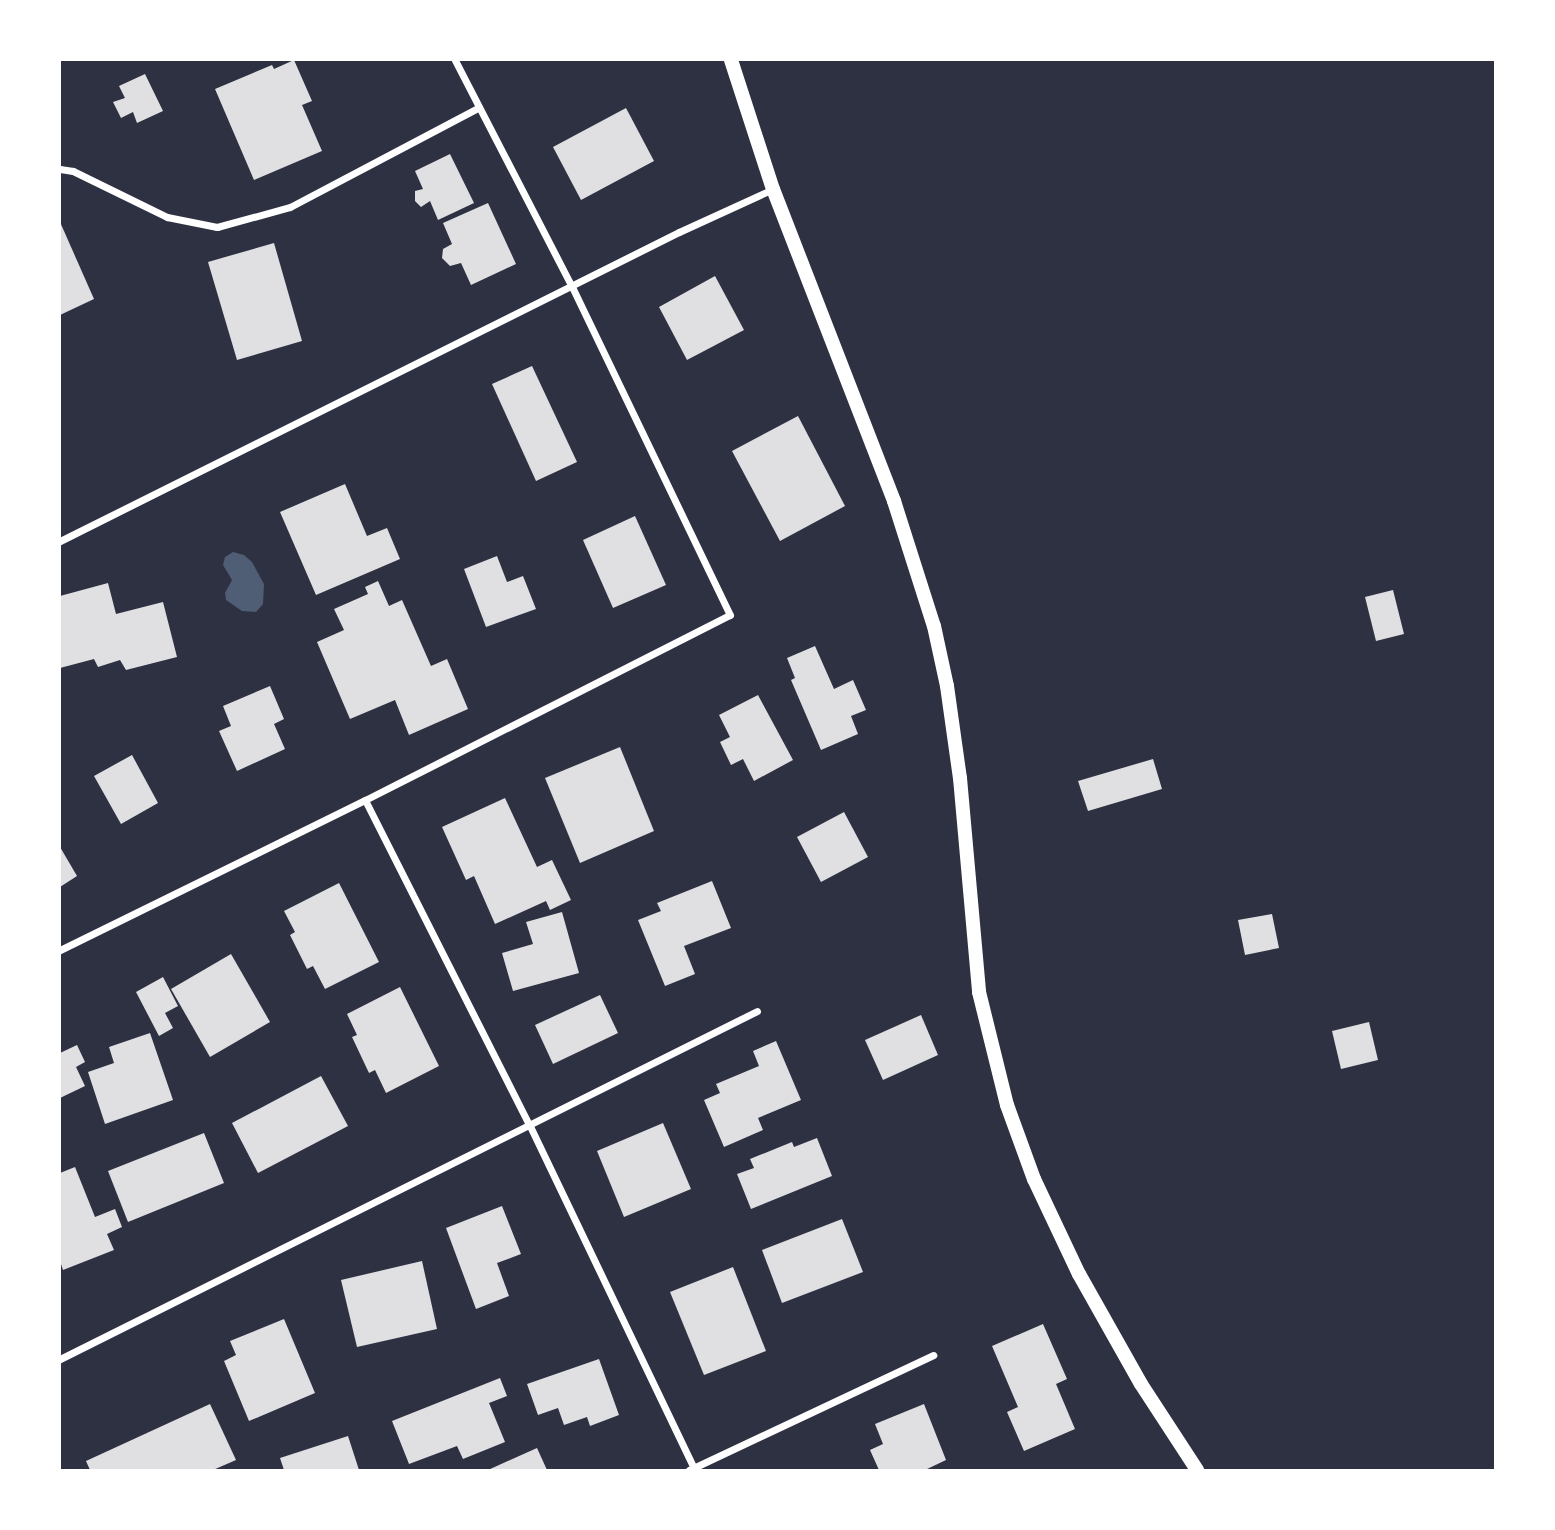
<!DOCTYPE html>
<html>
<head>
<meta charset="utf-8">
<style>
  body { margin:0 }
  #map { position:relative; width:1555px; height:1530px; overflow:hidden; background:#2d3142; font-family:"DejaVu Sans",sans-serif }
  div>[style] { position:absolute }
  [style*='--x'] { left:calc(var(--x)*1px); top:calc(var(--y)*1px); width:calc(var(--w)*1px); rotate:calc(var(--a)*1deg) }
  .water>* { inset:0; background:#4f5d75 }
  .building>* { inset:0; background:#e0e0e3 }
  .minor>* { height:7px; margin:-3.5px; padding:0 3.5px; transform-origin:3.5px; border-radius:3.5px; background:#fff }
  .secondary>* { height:14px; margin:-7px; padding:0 7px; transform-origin:7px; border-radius:7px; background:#fff }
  span { translate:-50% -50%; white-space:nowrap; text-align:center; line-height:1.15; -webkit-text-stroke:5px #fff; paint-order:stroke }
  .frame { position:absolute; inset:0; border:61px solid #fff; pointer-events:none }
</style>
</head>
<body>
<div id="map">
  <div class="water">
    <i style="clip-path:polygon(233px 552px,244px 555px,252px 562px,264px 584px,263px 604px,256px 612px,242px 611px,226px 600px,225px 593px,232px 580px,223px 565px,225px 557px)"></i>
  </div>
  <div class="building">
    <i style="clip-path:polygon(294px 60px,312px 101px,302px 105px,322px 151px,254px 180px,215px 89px,272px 65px,274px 69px)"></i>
    <i style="clip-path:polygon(145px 74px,163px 111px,137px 123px,133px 112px,121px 118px,113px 102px,125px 98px,119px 86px)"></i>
    <i style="clip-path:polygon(626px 108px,654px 161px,581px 200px,553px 147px)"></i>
    <i style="clip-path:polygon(450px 154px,474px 203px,438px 220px,430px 201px,421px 207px,415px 201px,415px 191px,423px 189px,415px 171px)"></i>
    <i style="clip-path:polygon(488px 203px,516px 264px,471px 285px,461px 263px,450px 266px,442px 258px,443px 249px,452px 244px,443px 223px)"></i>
    <i style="clip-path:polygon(60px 222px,94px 299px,60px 315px)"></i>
    <i style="clip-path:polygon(274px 243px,302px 341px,237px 360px,208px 262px)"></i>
    <i style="clip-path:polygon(715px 276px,744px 330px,687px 360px,659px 307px)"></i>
    <i style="clip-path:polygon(532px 366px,577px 462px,536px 481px,492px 384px)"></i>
    <i style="clip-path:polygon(798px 416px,845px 506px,780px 541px,732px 451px)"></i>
    <i style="clip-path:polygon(345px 484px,367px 536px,387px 528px,400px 559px,316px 595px,280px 512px)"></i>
    <i style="clip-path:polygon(635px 516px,666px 585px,613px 608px,583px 540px)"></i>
    <i style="clip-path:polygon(497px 556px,507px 582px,523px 576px,536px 609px,486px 627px,464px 569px)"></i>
    <i style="clip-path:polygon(378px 581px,389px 606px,402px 600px,431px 666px,447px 659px,468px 709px,409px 735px,395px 700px,350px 719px,317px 642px,344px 630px,334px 609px,368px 594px,365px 587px)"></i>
    <i style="clip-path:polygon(108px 583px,116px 614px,163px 602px,177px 657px,126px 670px,120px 660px,98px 667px,94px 659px,60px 668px,60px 596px)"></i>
    <i style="clip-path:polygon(1393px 590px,1404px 634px,1376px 641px,1365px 597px)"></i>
    <i style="clip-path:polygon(815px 646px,834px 689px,853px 680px,866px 710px,851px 716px,858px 734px,821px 750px,791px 680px,795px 678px,787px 658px)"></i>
    <i style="clip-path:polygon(270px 686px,284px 719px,274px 724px,285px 749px,237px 771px,219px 731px,231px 726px,223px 706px)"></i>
    <i style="clip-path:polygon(758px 695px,793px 760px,754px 781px,743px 759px,731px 765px,720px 742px,730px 737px,719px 715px)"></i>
    <i style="clip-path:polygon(620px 747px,654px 831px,580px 863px,545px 778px)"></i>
    <i style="clip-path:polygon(132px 755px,158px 803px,121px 824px,94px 776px)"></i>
    <i style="clip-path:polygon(1153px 759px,1162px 789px,1088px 811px,1078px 781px)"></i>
    <i style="clip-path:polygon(505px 798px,537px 867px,552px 860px,571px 900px,550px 910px,546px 901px,495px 924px,474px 876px,466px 880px,442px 827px)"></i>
    <i style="clip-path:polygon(844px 812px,868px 857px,821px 882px,797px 837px)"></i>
    <i style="clip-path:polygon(60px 847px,77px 876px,60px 887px)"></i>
    <i style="clip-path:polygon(712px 881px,731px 928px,684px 946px,695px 974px,665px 986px,638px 920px,661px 911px,657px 903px)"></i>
    <i style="clip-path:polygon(339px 883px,379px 962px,325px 989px,313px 966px,307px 969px,290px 935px,295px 932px,284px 911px)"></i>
    <i style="clip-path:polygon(562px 912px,579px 973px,513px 991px,502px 953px,533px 944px,526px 922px)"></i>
    <i style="clip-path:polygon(1272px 914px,1279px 948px,1245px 955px,1238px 920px)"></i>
    <i style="clip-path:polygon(231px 954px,270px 1022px,210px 1057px,171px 989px)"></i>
    <i style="clip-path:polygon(163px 977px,178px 1006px,165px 1013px,173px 1028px,159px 1036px,136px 992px)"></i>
    <i style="clip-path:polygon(400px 987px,439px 1066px,386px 1093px,375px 1070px,369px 1073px,352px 1037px,357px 1035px,347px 1014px)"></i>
    <i style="clip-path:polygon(600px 995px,618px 1033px,553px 1064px,535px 1025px)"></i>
    <i style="clip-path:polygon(921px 1015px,938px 1055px,883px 1080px,865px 1040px)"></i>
    <i style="clip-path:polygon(1369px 1022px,1378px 1060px,1341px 1069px,1332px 1031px)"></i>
    <i style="clip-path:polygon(150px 1033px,173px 1100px,105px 1124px,88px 1072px,114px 1063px,109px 1047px)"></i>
    <i style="clip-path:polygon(776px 1041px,801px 1100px,758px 1118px,763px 1130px,724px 1147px,704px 1100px,720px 1093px,716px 1084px,759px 1066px,753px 1051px)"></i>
    <i style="clip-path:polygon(77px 1045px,85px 1062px,76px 1067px,85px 1086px,60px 1098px,60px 1053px)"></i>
    <i style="clip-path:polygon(321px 1076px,348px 1126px,258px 1173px,232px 1123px)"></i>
    <i style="clip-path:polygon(663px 1123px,691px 1189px,624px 1217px,597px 1151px)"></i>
    <i style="clip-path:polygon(204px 1133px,224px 1183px,128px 1222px,108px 1171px)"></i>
    <i style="clip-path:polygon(817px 1138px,832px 1176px,751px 1209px,737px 1174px,754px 1168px,750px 1159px,792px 1142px,794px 1147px)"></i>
    <i style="clip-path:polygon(75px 1167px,95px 1217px,115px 1209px,122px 1227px,107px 1234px,114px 1250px,63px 1270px,60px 1261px,60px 1173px)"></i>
    <i style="clip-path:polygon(502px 1206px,521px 1254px,497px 1263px,509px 1296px,476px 1309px,446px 1228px)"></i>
    <i style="clip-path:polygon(842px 1219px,863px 1272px,782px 1303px,762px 1250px)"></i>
    <i style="clip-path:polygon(422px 1261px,437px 1329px,357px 1347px,341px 1280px)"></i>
    <i style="clip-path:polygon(733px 1267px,766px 1351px,704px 1375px,670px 1292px)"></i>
    <i style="clip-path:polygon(284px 1319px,315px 1393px,249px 1421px,224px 1361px,236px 1355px,230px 1341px)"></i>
    <i style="clip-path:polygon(1043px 1324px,1067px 1379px,1056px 1384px,1075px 1429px,1024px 1451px,1007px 1412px,1018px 1407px,992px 1346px)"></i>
    <i style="clip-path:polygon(599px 1359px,619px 1415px,590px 1426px,587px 1417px,564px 1425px,558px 1408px,538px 1415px,527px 1384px)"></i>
    <i style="clip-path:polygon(500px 1378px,507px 1396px,489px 1403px,505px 1442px,463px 1459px,457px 1446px,409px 1464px,392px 1421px)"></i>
    <i style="clip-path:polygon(210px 1404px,236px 1460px,213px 1470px,90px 1470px,86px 1461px)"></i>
    <i style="clip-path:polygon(924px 1404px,946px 1460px,925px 1470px,879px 1470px,870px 1450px,883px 1444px,875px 1424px)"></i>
    <i style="clip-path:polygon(348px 1436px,359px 1470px,284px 1470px,280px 1458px)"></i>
    <i style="clip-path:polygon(537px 1448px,547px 1470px,488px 1470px)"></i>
  </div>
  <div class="minor">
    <i style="--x:60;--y:169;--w:13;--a:9"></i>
    <i style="--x:73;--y:171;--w:105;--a:26.1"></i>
    <i style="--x:167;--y:217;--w:51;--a:11.3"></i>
    <i style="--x:217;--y:227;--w:76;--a:-15.3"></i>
    <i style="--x:290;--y:207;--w:212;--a:-27.8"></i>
    <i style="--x:60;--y:541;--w:692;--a:-26.53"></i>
    <i style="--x:679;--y:232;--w:103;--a:-24.6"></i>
    <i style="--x:365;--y:800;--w:363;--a:63.2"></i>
    <i style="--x:529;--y:1124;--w:382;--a:64.4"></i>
    <i style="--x:60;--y:950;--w:340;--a:-26.2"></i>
    <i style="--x:365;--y:800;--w:409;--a:-26.9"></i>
    <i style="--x:730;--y:615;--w:366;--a:-115.7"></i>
    <i style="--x:571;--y:285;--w:253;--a:-117.3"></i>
    <i style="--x:60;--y:1359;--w:779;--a:-26.53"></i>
    <i style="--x:689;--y:1470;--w:270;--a:-25.2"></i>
  </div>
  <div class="secondary">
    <i style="--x:731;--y:60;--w:136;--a:72"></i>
    <i style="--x:773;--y:189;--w:335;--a:68.8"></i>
    <i style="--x:894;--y:501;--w:131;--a:72.3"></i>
    <i style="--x:934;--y:626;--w:61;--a:77.8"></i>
    <i style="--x:947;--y:686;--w:93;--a:82"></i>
    <i style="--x:960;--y:778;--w:215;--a:84.9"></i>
    <i style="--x:979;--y:992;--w:116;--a:76.1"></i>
    <i style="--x:1007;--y:1105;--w:79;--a:70"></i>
    <i style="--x:1034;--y:1179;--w:105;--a:64.7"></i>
    <i style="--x:1079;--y:1274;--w:126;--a:60.6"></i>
    <i style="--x:1141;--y:1384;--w:103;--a:56.9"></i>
  </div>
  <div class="frame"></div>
</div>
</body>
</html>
